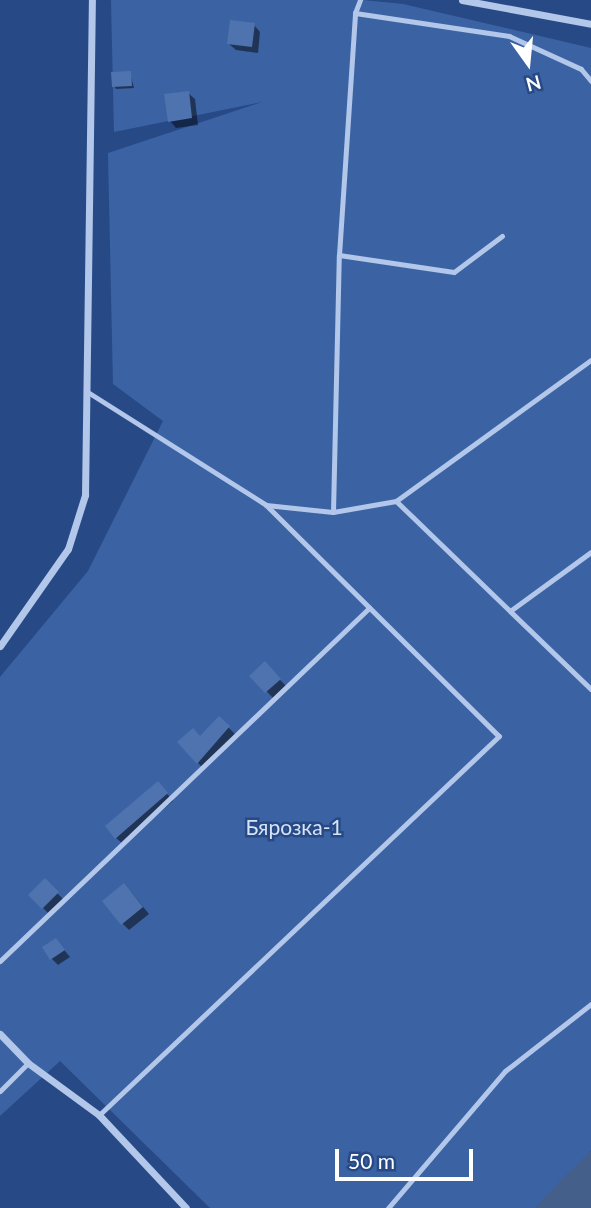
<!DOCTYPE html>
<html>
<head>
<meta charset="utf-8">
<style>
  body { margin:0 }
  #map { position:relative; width:591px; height:1208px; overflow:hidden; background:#274a87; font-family:Lato,sans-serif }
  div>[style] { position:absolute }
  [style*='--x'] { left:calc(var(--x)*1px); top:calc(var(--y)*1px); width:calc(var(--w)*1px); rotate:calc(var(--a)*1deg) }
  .green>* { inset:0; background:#3b63a4 }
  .water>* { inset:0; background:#455f8b }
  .shadow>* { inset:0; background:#0007 }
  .building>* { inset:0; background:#4f73af }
  .service>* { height:5px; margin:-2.5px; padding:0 2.5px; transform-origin:2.5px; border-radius:2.5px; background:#b2c7e9 }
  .minor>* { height:7px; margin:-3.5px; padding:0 3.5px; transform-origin:3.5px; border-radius:3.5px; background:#b2c7e9 }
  span { translate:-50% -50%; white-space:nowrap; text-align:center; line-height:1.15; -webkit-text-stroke:5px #274a87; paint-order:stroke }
  .park-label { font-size:21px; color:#d6e3f7 }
  .north { position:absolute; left:493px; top:28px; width:70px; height:70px; -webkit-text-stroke:5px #274a87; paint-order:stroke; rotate:165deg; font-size:19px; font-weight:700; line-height:28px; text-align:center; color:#fff }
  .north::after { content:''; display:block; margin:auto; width:24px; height:32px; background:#fff; clip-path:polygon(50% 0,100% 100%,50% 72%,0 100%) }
  .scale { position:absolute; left:335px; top:1149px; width:138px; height:32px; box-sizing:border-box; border:4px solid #fff; border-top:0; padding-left:9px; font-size:21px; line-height:24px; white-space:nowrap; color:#fff; -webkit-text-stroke:5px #274a87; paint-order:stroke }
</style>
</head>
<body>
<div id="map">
  <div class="green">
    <i style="clip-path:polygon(111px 0,363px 0,403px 4px,591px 48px,591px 1151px,535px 1208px,210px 1208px,60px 1061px,0 1116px,0 677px,88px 571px,163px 421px,113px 384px,108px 153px,262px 102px,114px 132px)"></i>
  </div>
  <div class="water">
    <i style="clip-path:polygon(591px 1151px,591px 1208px,535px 1208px,560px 1181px)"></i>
  </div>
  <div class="shadow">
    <i style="clip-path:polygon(254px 25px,260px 32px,258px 53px,236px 50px,229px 44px)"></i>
    <i style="clip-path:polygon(130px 73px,134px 88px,116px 89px,114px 86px)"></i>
    <i style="clip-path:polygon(188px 93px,195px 99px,198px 125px,176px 128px,170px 121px)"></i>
    <i style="clip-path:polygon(265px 664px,286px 686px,273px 698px,252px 676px)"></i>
    <i style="clip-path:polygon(219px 718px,235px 734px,204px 769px,198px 763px,201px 738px)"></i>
    <i style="clip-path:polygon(164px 790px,173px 801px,123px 844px,116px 838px)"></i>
    <i style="clip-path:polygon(45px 881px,64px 900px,49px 914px,30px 895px)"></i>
    <i style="clip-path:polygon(131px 892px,149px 914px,129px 930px,122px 923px)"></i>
    <i style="clip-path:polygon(56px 940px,70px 957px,58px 965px,51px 958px)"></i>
  </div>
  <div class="building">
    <i style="clip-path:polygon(230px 20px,255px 23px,252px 47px,227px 44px)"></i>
    <i style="clip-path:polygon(131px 71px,132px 86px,112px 87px,111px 72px)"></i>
    <i style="clip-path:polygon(189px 91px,192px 118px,168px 122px,164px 94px)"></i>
    <i style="clip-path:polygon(265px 661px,281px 679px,265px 693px,249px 676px)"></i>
    <i style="clip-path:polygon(219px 716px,230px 726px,197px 764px,177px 742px,193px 728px,200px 736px)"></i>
    <i style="clip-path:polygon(158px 781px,168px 793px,115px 839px,105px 826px)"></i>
    <i style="clip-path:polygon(45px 878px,59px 892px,42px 909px,28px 895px)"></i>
    <i style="clip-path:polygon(124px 883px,143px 907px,121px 925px,102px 901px)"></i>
    <i style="clip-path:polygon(56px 938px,65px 950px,50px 960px,42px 947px)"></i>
  </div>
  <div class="service">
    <i style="--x:355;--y:13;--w:156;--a:8.5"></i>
    <i style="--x:509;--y:36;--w:79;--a:24.6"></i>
    <i style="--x:581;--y:69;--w:16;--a:50"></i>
    <i style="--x:339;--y:255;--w:116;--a:8.4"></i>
    <i style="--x:454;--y:272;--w:60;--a:-36.9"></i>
    <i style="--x:86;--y:391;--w:213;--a:32.3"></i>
    <i style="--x:266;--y:505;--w:328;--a:44.8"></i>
    <i style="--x:499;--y:736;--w:551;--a:136.54"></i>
    <i style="--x:396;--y:501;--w:271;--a:44"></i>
    <i style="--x:266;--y:505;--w:67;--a:6"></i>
    <i style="--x:333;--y:512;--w:64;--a:-9.9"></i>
    <i style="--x:396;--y:501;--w:241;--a:-35.9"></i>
    <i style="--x:333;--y:512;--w:257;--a:-88.7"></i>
    <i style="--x:339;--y:255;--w:243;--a:-86.2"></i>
    <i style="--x:355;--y:13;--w:14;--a:-69"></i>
    <i style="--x:510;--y:611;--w:100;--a:-36.1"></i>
    <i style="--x:0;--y:961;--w:511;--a:-43.73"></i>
    <i style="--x:0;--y:1091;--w:40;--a:-45"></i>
    <i style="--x:388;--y:1208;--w:180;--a:-49.5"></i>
    <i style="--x:505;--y:1071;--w:109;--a:-37.9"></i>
  </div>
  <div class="minor">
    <i style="--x:462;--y:0;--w:131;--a:10.5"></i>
    <i style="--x:0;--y:646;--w:118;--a:-55"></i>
    <i style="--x:68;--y:549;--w:57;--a:-72.5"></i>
    <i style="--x:85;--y:495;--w:495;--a:-89.2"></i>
    <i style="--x:0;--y:1034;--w:40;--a:46"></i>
    <i style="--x:28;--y:1063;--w:88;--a:36.2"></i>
    <i style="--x:99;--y:1115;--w:127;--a:46.9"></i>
  </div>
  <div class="park-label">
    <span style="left:294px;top:827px">Бярозка-1</span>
  </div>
  <div class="north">N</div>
  <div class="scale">50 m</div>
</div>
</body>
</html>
